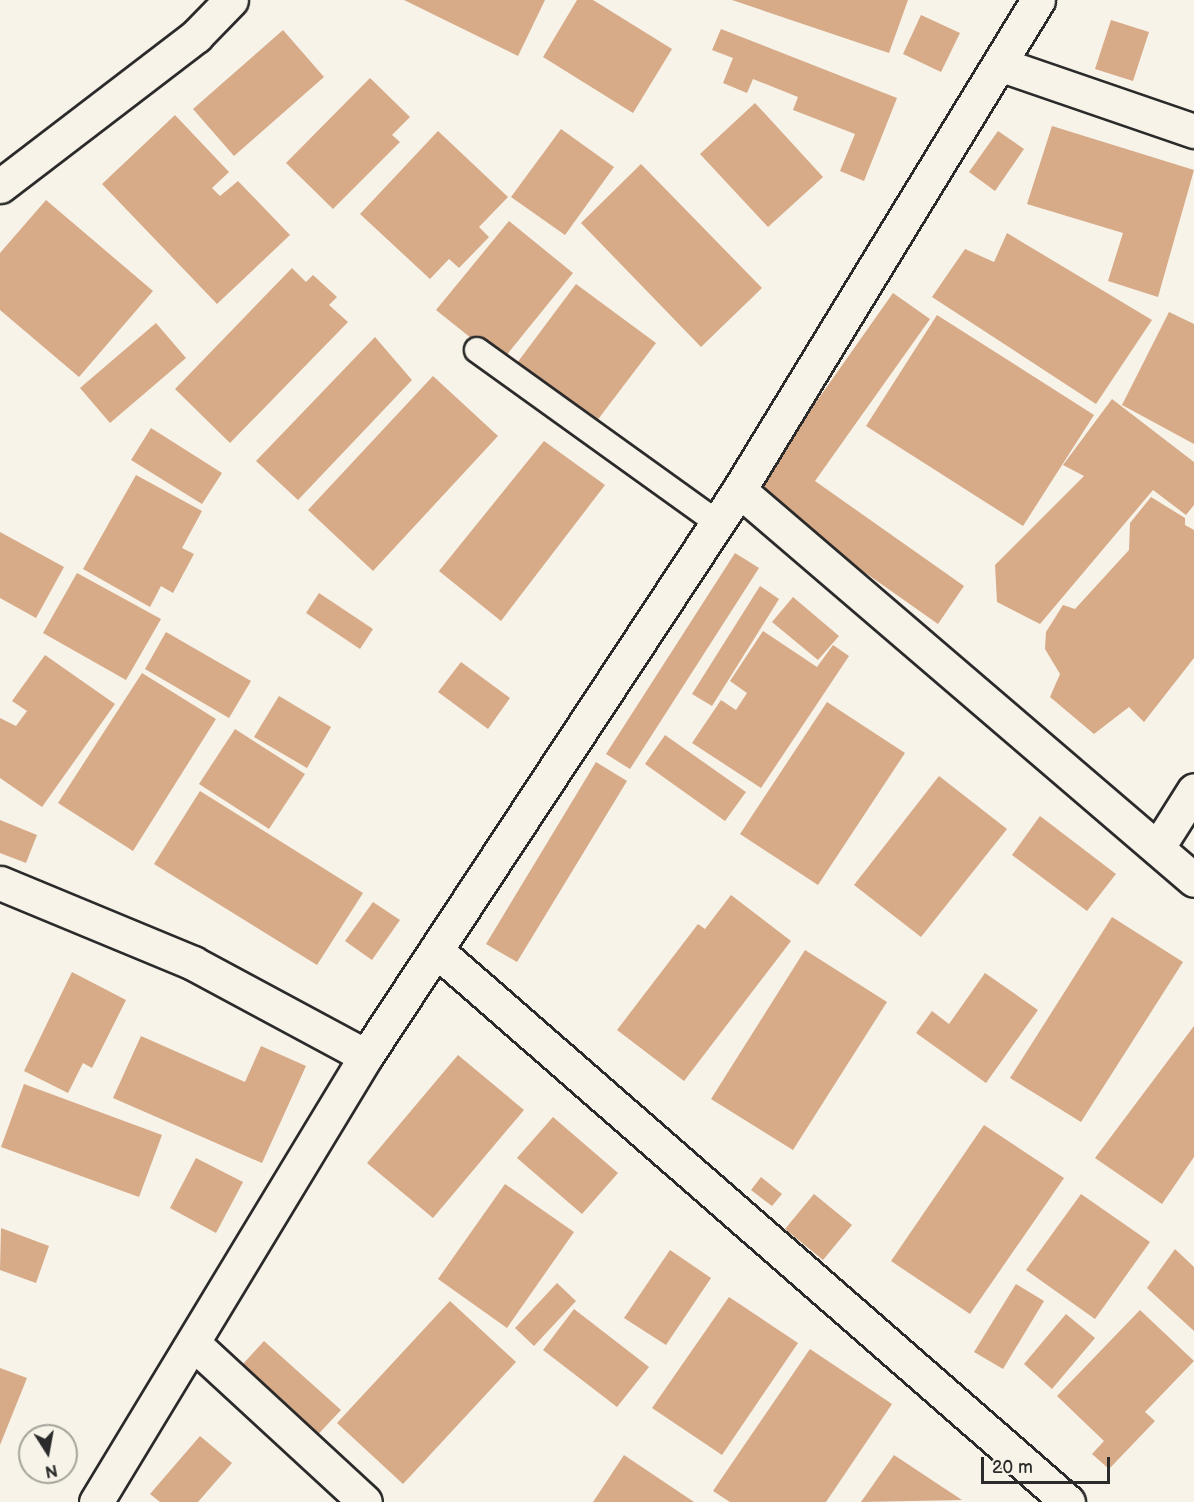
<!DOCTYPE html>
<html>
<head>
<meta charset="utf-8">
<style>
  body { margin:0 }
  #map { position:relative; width:1194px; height:1502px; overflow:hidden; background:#f7f3e8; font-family:"Balsamiq Sans",sans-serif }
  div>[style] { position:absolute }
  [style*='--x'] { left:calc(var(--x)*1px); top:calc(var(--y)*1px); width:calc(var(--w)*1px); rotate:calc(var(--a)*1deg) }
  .building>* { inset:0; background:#d7aa88 }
  .roads { filter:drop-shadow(2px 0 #2b2b2b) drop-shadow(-2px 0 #2b2b2b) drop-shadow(0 2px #2b2b2b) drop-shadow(0 -2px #2b2b2b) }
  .service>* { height:24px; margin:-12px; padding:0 12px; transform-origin:12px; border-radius:12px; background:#f7f3e8 }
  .minor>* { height:33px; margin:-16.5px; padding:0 16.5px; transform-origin:16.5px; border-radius:16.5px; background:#f7f3e8 }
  span { translate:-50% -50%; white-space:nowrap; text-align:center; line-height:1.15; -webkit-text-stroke:6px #f7f3e8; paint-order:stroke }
  .north { position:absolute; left:18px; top:1424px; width:60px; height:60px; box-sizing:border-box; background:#f7f3e8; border:2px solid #a5a39c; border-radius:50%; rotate:169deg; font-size:16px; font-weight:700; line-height:24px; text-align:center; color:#2b2b2b }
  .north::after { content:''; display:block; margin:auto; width:21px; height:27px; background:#2b2b2b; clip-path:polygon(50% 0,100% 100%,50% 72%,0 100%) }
  .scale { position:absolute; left:981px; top:1457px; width:129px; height:27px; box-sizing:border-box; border:3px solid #2b2b2b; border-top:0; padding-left:8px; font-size:18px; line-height:21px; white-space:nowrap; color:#2b2b2b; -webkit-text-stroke:4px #f7f3e8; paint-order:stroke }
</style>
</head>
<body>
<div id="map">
  <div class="building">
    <i style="clip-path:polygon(404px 0,545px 0,518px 56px)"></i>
    <i style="clip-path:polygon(577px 0,593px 0,672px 49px,633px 113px,543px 57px)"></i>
    <i style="clip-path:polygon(732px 0,908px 0,889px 53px)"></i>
    <i style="clip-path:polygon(921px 15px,960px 33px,941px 72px,903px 54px)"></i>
    <i style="clip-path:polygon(1111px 20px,1149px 32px,1133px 81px,1095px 69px)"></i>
    <i style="clip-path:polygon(721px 29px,897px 98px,864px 181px,840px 171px,855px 134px,793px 110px,798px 97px,753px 79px,747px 93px,723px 83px,733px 58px,712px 50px)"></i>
    <i style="clip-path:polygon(283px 30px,324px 77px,234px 156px,193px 109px)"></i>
    <i style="clip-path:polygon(370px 78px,410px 117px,392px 135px,400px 142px,333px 209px,286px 163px)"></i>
    <i style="clip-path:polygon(755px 103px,823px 177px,768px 227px,700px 154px)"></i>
    <i style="clip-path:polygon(175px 115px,229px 172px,212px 188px,220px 196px,238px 181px,290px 235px,217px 304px,102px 184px)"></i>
    <i style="clip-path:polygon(1052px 126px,1194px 170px,1158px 297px,1108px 281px,1123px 233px,1027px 204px)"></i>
    <i style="clip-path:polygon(561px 129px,614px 167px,565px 235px,511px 197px)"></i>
    <i style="clip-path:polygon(438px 131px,508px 197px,479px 227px,489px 237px,459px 268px,449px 259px,430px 279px,360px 214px)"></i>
    <i style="clip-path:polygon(998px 131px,1024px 149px,995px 191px,969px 172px)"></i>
    <i style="clip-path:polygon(641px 164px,762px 288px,701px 347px,581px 223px)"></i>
    <i style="clip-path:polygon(46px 200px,153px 291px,79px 377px,0 310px,0 253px)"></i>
    <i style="clip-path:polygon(509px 221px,573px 273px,501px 362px,436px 310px)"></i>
    <i style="clip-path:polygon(1007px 233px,1152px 320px,1096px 404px,932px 297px,965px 249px,994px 262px)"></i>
    <i style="clip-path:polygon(292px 268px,306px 282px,313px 275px,337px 297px,329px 305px,348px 322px,230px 443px,175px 389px)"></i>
    <i style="clip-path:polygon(576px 284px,656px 343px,596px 422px,517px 363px)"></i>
    <i style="clip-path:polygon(893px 293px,930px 319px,815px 481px,964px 586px,938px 624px,752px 493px)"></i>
    <i style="clip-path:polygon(1169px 312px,1194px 324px,1194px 444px,1122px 405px)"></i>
    <i style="clip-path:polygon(937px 315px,1094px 415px,1023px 526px,866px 426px)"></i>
    <i style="clip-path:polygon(156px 323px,186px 358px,110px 423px,80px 388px)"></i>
    <i style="clip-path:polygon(375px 337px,412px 380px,298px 500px,256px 461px)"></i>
    <i style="clip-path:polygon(433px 376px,498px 436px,373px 571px,308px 510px)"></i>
    <i style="clip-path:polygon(1112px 399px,1194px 462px,1194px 505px,1186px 515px,1153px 490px,1040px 624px,997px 602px,995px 565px,1084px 476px,1063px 465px)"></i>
    <i style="clip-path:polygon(151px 428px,222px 473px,202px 504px,131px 460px)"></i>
    <i style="clip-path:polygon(544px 441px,605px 485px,501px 621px,439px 571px)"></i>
    <i style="clip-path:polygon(136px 475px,202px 511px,182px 548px,194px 554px,173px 593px,161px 586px,150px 607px,83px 569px)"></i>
    <i style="clip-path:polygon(1151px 497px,1185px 518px,1185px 525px,1194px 530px,1194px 658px,1144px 722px,1129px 707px,1094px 734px,1050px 697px,1060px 674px,1045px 649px,1046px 632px,1063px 605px,1075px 609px,1129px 550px,1130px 523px)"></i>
    <i style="clip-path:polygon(0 532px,64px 567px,36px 618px,0 598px)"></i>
    <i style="clip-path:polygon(735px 553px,759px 568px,630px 769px,606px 754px)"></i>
    <i style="clip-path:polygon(77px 573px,161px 619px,126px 680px,43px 633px)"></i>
    <i style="clip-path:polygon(760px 586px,779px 599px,712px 706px,692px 694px)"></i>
    <i style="clip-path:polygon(319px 593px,373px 629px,360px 649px,306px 613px)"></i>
    <i style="clip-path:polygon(793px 597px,839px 636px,818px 660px,772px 622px)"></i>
    <i style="clip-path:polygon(763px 631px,817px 667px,833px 645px,849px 656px,761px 788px,692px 743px,721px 700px,736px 710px,747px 693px,730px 681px)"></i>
    <i style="clip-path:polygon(166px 632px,251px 681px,229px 718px,145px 669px)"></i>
    <i style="clip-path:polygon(45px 655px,115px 704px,42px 807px,0 778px,0 718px,16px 726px,27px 711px,12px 701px)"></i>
    <i style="clip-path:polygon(461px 662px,510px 698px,488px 729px,438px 692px)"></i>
    <i style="clip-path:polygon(142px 673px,216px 719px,133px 851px,58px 803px)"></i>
    <i style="clip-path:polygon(279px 696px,331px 727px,307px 768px,254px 737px)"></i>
    <i style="clip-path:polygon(827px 702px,905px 753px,818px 885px,740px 834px)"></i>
    <i style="clip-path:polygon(235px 729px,305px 774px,269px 829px,199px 784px)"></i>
    <i style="clip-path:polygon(665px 735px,746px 792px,725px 821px,645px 764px)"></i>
    <i style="clip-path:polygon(596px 762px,627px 781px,517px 962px,486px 944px)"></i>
    <i style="clip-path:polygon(939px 776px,1007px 829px,921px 937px,854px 885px)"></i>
    <i style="clip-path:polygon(200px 791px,363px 893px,317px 965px,154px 864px)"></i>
    <i style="clip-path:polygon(1040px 816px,1116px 874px,1087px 911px,1012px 855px)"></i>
    <i style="clip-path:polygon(0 820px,37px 835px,26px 863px,0 853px)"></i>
    <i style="clip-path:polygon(731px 895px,791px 941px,684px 1081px,617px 1030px,698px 924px,705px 929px)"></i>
    <i style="clip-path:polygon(373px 902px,400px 920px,372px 960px,345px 941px)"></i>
    <i style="clip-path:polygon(1112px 917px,1183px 962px,1081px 1122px,1010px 1078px)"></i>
    <i style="clip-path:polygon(805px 950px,887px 1002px,793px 1150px,711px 1099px)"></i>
    <i style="clip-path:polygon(72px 972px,126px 1000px,92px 1068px,83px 1063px,68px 1093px,24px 1071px)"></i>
    <i style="clip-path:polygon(985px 973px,1038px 1010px,986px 1083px,916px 1033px,932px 1011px,949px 1024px)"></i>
    <i style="clip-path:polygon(1194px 1026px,1194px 1157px,1162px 1204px,1095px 1158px)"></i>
    <i style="clip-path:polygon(141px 1036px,245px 1082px,261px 1046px,306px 1066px,262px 1163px,113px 1098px)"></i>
    <i style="clip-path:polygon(458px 1055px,524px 1110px,433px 1218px,367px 1163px)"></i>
    <i style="clip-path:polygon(24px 1084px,162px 1135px,139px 1197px,1px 1147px)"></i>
    <i style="clip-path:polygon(553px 1117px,618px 1173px,582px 1214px,517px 1158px)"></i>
    <i style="clip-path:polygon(984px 1125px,1064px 1178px,970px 1314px,891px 1261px)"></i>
    <i style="clip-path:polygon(196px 1158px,243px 1182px,216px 1233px,170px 1208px)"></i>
    <i style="clip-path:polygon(761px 1177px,782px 1194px,772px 1206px,751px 1190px)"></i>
    <i style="clip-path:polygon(505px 1184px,574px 1232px,507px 1328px,438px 1279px)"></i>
    <i style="clip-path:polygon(814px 1194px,852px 1225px,823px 1260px,785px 1229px)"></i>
    <i style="clip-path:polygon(1081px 1194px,1150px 1242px,1095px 1319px,1026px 1270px)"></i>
    <i style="clip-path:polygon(1px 1228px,49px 1246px,36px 1283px,0 1270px)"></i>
    <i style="clip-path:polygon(1175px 1249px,1194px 1267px,1194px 1331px,1147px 1288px)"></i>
    <i style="clip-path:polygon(670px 1250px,711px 1278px,666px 1345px,624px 1318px)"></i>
    <i style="clip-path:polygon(557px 1283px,576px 1301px,534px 1346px,515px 1328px)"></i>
    <i style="clip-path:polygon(1016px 1284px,1044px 1301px,1003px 1369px,974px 1352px)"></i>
    <i style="clip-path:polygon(729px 1297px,798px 1343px,722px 1455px,652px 1408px)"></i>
    <i style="clip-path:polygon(450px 1301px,516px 1362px,403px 1484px,337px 1423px)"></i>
    <i style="clip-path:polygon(574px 1309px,649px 1367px,617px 1407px,543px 1350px)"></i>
    <i style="clip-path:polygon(1140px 1310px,1194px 1361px,1145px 1412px,1155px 1421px,1109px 1469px,1092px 1454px,1104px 1441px,1057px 1396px)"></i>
    <i style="clip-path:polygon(1066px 1314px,1095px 1338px,1052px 1389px,1024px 1364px)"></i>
    <i style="clip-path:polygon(264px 1341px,341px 1410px,309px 1444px,232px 1376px)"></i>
    <i style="clip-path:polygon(810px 1349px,892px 1404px,826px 1502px,730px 1502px,713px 1491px)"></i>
    <i style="clip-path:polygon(0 1368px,27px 1378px,0 1445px)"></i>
    <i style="clip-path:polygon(200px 1436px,232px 1463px,198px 1502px,160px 1502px,150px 1494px)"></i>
    <i style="clip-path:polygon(624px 1455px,694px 1502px,593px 1502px)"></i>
    <i style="clip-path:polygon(894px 1455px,962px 1500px,861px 1502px)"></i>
  </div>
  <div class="roads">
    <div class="service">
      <i style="--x:477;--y:350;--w:293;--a:35.7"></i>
    </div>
    <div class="minor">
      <i style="--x:1002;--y:65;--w:203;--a:19"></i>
      <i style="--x:0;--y:186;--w:247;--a:-37.4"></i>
      <i style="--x:196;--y:36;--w:50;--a:-45.8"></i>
      <i style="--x:739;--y:490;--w:599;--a:40.6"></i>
      <i style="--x:1158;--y:847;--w:67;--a:-57.7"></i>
      <i style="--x:0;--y:883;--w:209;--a:22.5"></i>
      <i style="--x:193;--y:963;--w:196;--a:28.3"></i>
      <i style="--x:436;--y:950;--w:839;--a:41.13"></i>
      <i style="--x:195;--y:1345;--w:231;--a:42.7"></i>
      <i style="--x:96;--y:1502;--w:521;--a:-58.81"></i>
      <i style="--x:366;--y:1056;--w:678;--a:-56.61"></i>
      <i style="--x:739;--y:490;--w:574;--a:-58.61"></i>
    </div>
  </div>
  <div class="north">N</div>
  <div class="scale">20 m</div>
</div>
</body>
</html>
